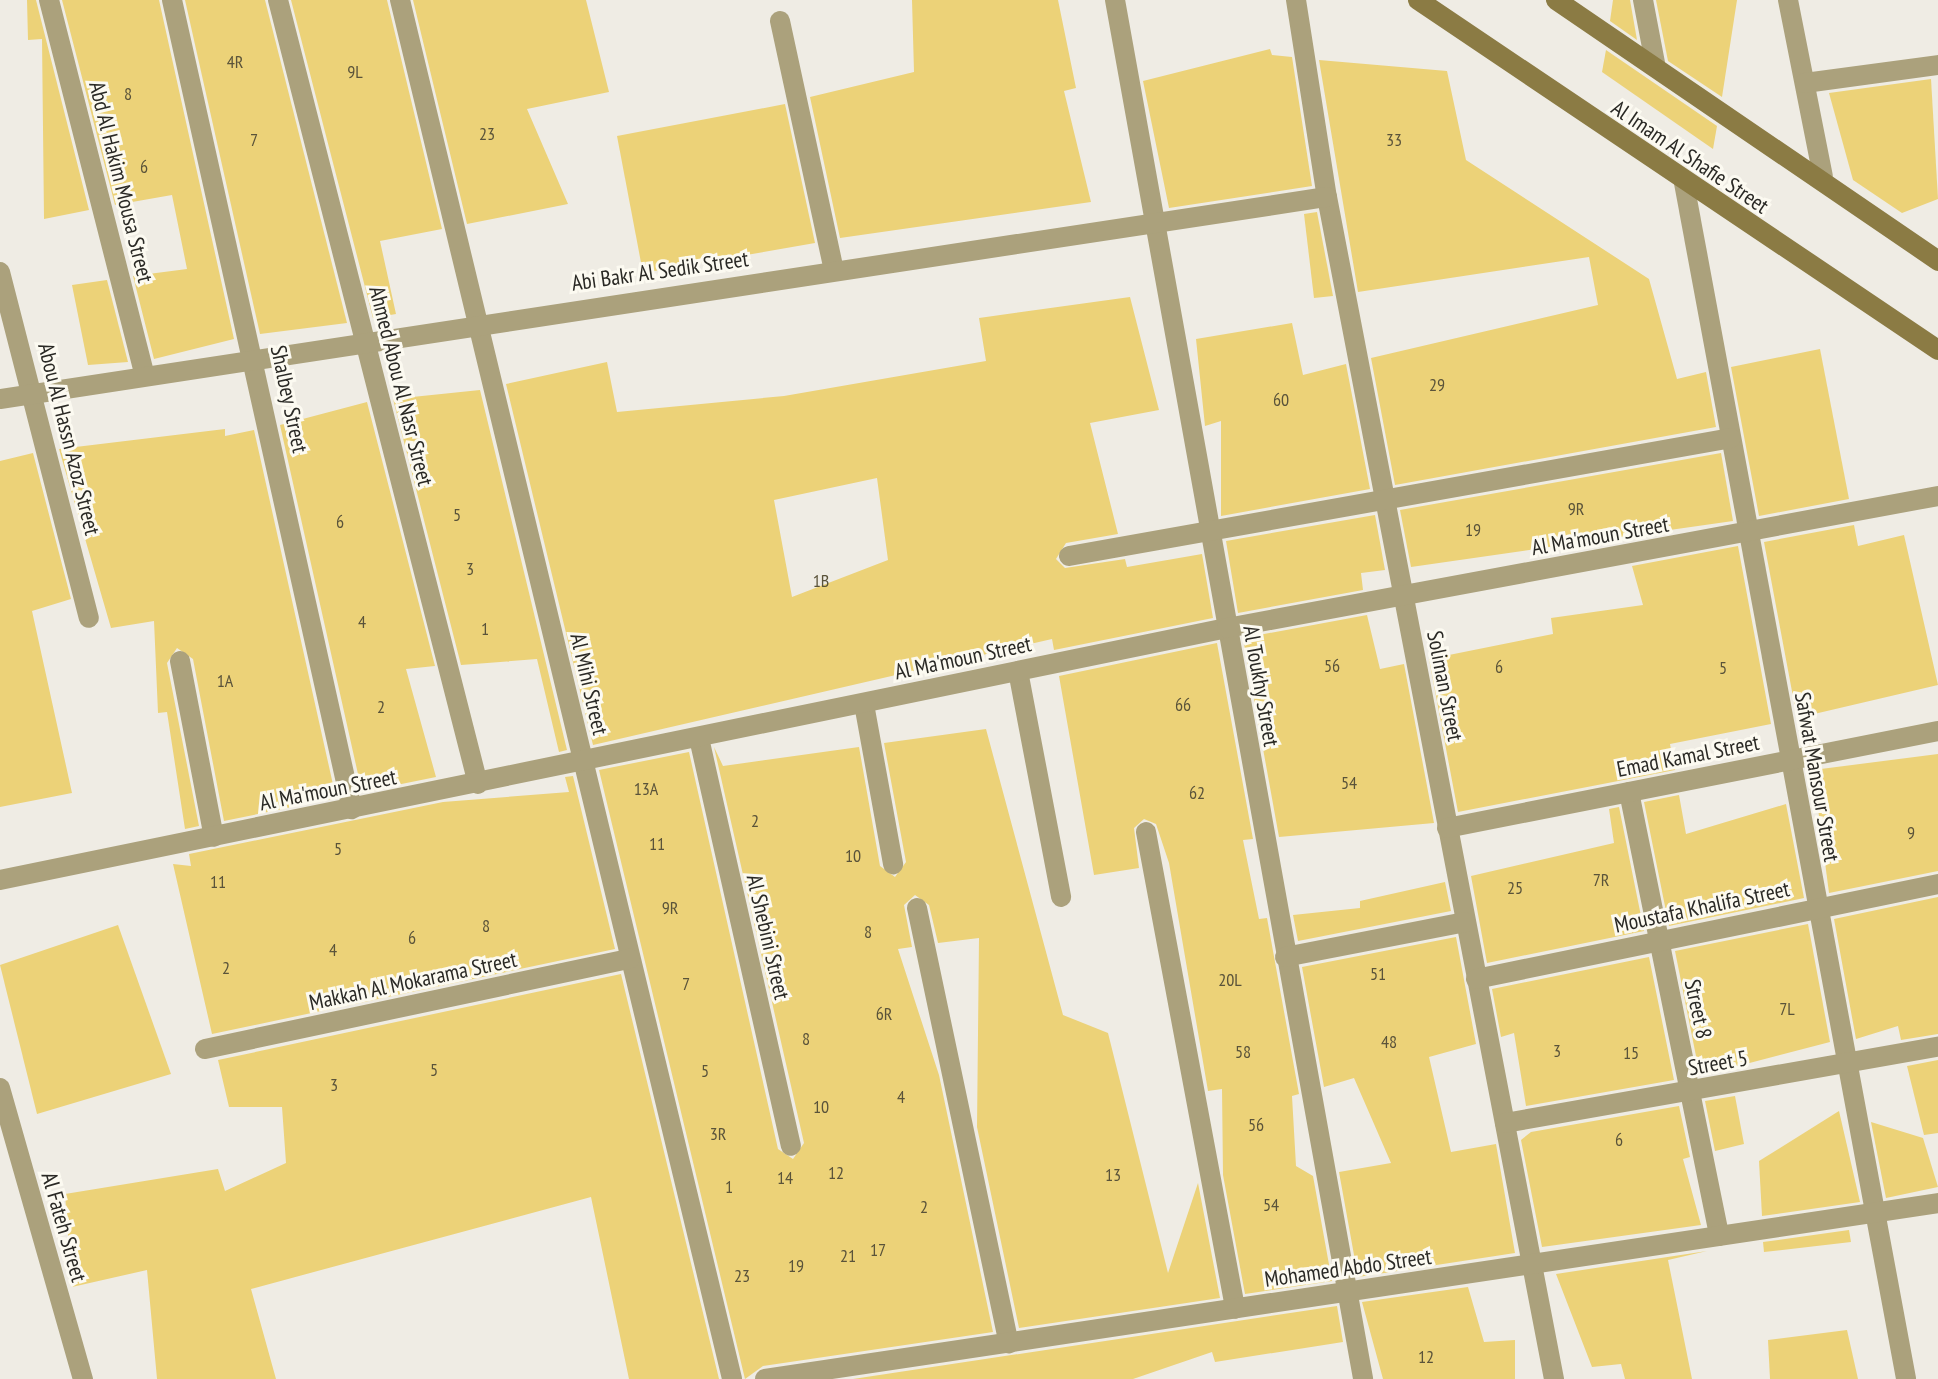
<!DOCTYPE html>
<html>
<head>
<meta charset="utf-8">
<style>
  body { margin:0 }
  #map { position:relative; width:1938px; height:1379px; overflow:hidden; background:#efece4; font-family:"PT Sans Narrow",sans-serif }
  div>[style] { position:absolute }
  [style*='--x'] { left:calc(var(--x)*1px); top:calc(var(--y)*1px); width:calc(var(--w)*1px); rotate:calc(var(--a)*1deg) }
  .building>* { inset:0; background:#ecd278 }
  .minor>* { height:20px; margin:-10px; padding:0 10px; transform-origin:10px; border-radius:10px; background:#aba17c }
  .tertiary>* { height:20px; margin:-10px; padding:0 10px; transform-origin:10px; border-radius:10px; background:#aba17c }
  .secondary>* { height:20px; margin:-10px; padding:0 10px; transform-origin:10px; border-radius:10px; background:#8b7b44 }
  span { translate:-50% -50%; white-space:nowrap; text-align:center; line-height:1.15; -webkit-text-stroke:6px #fcfaf1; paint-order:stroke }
  .number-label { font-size:18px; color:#5a533a }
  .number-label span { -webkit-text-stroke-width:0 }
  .street-label { font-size:22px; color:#2a2925 }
</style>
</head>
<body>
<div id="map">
  <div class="building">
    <i style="clip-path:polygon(27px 0,36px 0,89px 210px,44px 219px,42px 39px,28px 40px)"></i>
    <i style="clip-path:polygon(62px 0,159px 0,234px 339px,154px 359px,133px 276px,187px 269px,172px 195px,115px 205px)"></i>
    <i style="clip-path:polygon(185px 0,265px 0,347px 323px,260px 334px)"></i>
    <i style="clip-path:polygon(291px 0,387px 0,442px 229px,380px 241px,396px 314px,373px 318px)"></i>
    <i style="clip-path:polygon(413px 0,586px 0,609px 92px,527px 109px,568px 204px,467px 224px)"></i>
    <i style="clip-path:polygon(912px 0,1058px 0,1076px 88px,1064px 91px,1091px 202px,840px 238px,810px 97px,914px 72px)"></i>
    <i style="clip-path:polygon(1613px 0,1630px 0,1637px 40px,1610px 21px)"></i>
    <i style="clip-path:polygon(1656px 0,1737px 0,1722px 97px,1668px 61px)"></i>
    <i style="clip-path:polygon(1270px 49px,1272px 55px,1292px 57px,1312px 186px,1169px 208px,1143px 81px)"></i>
    <i style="clip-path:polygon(1606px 50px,1717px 126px,1713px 149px,1602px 72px)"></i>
    <i style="clip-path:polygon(1319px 60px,1447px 71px,1466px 160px,1649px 279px,1677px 379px,1706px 372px,1716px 427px,1395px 485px,1371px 358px,1598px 305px,1589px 257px,1358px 292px)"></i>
    <i style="clip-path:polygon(1931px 79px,1938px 199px,1902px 213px,1853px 180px,1829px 93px)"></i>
    <i style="clip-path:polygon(785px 104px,815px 243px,643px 273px,617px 136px)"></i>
    <i style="clip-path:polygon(1317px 212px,1333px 296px,1314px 298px,1304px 214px)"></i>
    <i style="clip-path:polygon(107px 280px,128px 362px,88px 365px,72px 285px)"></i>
    <i style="clip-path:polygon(evenodd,1130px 297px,1159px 410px,1090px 423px,1118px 534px,1066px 543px,1056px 559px,1065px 568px,1125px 559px,1127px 567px,1202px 554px,1213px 618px,1054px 650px,1052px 639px,593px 745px,506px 384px,607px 362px,617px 412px,784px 396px,986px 361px,979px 318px,1130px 297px,877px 478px,888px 560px,792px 597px,774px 500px,877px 478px)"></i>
    <i style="clip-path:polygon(1292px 323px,1303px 375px,1346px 364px,1370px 489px,1221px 516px,1221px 421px,1205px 426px,1196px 339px)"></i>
    <i style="clip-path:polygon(1820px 349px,1849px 499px,1759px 516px,1731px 367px)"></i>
    <i style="clip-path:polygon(480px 390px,567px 750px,559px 752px,537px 659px,461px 665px,393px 399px)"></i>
    <i style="clip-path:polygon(367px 402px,435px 666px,406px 669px,436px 777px,362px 792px,280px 425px)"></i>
    <i style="clip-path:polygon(225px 429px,225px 436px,254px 430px,336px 798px,224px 821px,193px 659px,177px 648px,167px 663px,199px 826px,185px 829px,167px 712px,158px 713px,154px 621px,111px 628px,59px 449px)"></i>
    <i style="clip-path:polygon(33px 453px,71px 599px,32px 611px,72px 793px,0 807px,0 461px)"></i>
    <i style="clip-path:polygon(1721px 453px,1733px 521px,1411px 567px,1400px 510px)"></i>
    <i style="clip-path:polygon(1375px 515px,1385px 570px,1361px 573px,1363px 590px,1238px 613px,1226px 541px)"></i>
    <i style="clip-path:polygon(1854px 525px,1858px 546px,1904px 535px,1938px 685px,1797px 718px,1764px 542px)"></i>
    <i style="clip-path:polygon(1738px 546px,1771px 724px,1670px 744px,1675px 770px,1458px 812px,1429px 659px,1553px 634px,1551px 618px,1643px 605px,1632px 566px)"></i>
    <i style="clip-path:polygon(1367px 615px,1380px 669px,1404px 664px,1434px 823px,1279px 837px,1243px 638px)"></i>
    <i style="clip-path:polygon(1217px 643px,1253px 839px,1243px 840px,1259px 919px,1267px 918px,1299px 1094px,1292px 1096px,1296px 1166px,1313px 1176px,1332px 1281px,1245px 1294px,1223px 1175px,1222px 1089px,1208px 1091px,1169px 863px,1156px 824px,1144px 819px,1134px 828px,1139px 868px,1094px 875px,1059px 676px)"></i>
    <i style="clip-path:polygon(986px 729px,1063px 1015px,1108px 1033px,1168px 1273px,1198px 1183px,1220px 1298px,1019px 1328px,977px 1127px,979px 938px,938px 943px,929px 905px,915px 895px,904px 905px,912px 947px,898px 949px,939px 1075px,993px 1332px,763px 1366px,745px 1379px,599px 770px,689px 752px,778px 1149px,793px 1159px,804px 1143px,714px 747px,723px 766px,859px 747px,880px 866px,895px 877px,906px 862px,884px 743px)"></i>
    <i style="clip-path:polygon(1938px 754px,1938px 871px,1829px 893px,1813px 770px)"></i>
    <i style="clip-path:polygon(573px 776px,615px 949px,212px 1034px,173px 864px,191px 866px,189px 854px,443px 802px,569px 792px,565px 777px)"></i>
    <i style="clip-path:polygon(1679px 795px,1686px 834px,1786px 804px,1804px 898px,1669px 926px,1644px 802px)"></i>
    <i style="clip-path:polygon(1619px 807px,1644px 931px,1487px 963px,1471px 876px,1614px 843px,1609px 809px)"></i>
    <i style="clip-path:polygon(1445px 882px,1451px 911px,1298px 941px,1293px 915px,1360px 908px,1360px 901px)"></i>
    <i style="clip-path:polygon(1938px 897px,1938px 1034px,1901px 1040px,1898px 1026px,1856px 1039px,1834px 919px)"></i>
    <i style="clip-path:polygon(1808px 924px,1830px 1042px,1700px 1076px,1675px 951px)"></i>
    <i style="clip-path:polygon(118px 925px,171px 1074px,37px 1114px,0 965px)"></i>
    <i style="clip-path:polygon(1456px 937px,1476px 1044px,1429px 1057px,1451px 1152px,1496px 1144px,1515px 1253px,1358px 1277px,1339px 1172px,1391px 1163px,1354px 1078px,1324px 1087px,1302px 967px)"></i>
    <i style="clip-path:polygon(1649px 957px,1674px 1080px,1526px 1106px,1514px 1033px,1501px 1037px,1492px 989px)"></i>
    <i style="clip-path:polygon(621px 974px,719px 1379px,629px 1379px,591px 1197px,251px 1289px,276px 1379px,157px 1379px,147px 1270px,72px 1287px,65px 1194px,218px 1169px,225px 1191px,286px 1163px,282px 1107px,229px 1107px,218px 1060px)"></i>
    <i style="clip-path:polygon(1938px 1060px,1938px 1133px,1924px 1135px,1907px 1066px)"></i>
    <i style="clip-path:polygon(1735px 1096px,1744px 1144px,1715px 1151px,1705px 1101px)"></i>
    <i style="clip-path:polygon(1679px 1106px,1690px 1157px,1683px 1159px,1701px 1225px,1542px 1247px,1521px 1140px,1531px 1132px)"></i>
    <i style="clip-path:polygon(1839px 1111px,1860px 1202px,1762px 1216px,1759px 1161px)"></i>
    <i style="clip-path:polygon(1871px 1122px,1923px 1138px,1938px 1187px,1886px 1198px)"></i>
    <i style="clip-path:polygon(1849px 1230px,1851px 1242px,1764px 1252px,1763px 1242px)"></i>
    <i style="clip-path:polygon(1707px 1251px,1668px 1260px,1692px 1379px,1625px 1379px,1621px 1364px,1592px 1367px,1556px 1274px)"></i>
    <i style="clip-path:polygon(1468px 1287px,1484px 1342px,1515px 1340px,1515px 1379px,1383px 1379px,1362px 1302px)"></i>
    <i style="clip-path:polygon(1337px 1306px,1343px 1342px,1215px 1362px,1212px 1352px,1133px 1379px,853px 1379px)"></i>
    <i style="clip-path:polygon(1847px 1330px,1858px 1379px,1770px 1379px,1768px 1340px)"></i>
  </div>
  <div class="minor">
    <i style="--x:49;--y:0;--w:388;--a:75.7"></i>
    <i style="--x:172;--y:0;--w:829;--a:77.46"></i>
    <i style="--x:278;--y:0;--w:809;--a:75.69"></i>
    <i style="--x:400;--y:0;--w:1418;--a:76.46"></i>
    <i style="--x:1115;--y:0;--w:1401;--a:79.8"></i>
    <i style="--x:1296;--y:0;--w:199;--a:81.1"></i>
    <i style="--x:1327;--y:197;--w:1204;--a:79.13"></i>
    <i style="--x:1643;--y:0;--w:64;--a:79.2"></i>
    <i style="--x:1788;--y:0;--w:179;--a:78.8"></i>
    <i style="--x:780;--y:21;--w:255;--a:77.8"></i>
    <i style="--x:1805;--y:83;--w:134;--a:-7.7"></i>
    <i style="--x:1684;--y:183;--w:1216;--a:79.48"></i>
    <i style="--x:0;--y:272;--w:357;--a:75.6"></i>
    <i style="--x:0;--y:399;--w:1342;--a:-8.66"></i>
    <i style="--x:1069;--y:556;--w:672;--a:-10.11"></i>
    <i style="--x:180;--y:661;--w:179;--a:79.1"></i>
    <i style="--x:1018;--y:671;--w:230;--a:79.2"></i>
    <i style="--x:864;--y:704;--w:163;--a:79.7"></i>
    <i style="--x:699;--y:738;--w:418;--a:77.3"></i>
    <i style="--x:1629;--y:792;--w:453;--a:78.5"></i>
    <i style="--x:1447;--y:828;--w:500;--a:-11.18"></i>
    <i style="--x:1146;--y:832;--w:485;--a:79.4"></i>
    <i style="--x:0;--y:880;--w:1253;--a:-11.61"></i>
    <i style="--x:1227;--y:628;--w:723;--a:-10.52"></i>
    <i style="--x:917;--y:908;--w:445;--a:78.1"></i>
    <i style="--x:1285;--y:957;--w:183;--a:-11"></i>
    <i style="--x:1476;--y:979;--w:472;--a:-11.6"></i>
    <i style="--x:205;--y:1049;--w:434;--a:-12"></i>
    <i style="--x:1505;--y:1123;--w:440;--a:-10"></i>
    <i style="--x:765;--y:1379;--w:1186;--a:-8.53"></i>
  </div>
  <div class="tertiary">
    <i style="--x:0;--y:1088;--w:303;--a:74.1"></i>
  </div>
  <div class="secondary">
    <i style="--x:1418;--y:0;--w:627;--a:33.94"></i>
    <i style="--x:1556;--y:0;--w:463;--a:34.3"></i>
  </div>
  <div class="number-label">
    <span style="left:235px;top:62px">4R</span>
    <span style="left:355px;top:72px">9L</span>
    <span style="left:128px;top:94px">8</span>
    <span style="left:487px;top:134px">23</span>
    <span style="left:254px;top:140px">7</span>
    <span style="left:1394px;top:140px">33</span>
    <span style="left:144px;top:167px">6</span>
    <span style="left:1437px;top:385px">29</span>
    <span style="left:1281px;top:400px">60</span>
    <span style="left:1576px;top:509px">9R</span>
    <span style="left:457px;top:515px">5</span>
    <span style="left:340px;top:522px">6</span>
    <span style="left:1473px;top:530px">19</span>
    <span style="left:470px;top:569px">3</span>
    <span style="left:821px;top:581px">1B</span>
    <span style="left:362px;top:622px">4</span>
    <span style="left:485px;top:629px">1</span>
    <span style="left:1332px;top:666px">56</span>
    <span style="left:1499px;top:667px">6</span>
    <span style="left:1723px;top:668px">5</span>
    <span style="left:225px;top:681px">1A</span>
    <span style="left:1183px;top:705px">66</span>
    <span style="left:381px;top:707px">2</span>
    <span style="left:1349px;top:783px">54</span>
    <span style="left:646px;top:789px">13A</span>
    <span style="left:1197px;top:793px">62</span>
    <span style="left:755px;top:821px">2</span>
    <span style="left:1911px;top:833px">9</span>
    <span style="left:657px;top:844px">11</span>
    <span style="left:338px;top:849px">5</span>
    <span style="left:853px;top:856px">10</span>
    <span style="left:1601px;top:880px">7R</span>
    <span style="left:218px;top:882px">11</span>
    <span style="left:1515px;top:888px">25</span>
    <span style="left:670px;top:908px">9R</span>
    <span style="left:486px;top:926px">8</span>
    <span style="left:868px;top:932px">8</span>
    <span style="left:412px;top:938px">6</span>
    <span style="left:333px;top:950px">4</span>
    <span style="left:226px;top:968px">2</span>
    <span style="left:1378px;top:974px">51</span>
    <span style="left:1230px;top:980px">20L</span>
    <span style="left:686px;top:984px">7</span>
    <span style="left:1787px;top:1009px">7L</span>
    <span style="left:884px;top:1014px">6R</span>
    <span style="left:806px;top:1039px">8</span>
    <span style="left:1389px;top:1042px">48</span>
    <span style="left:1557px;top:1051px">3</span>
    <span style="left:1243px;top:1052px">58</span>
    <span style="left:1631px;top:1053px">15</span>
    <span style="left:434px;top:1070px">5</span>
    <span style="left:705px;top:1071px">5</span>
    <span style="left:334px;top:1085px">3</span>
    <span style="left:901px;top:1097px">4</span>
    <span style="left:821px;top:1107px">10</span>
    <span style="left:1256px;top:1125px">56</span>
    <span style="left:718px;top:1134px">3R</span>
    <span style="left:1619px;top:1140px">6</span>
    <span style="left:836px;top:1173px">12</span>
    <span style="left:1113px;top:1175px">13</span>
    <span style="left:785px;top:1178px">14</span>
    <span style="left:729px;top:1187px">1</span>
    <span style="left:1271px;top:1205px">54</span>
    <span style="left:924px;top:1207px">2</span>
    <span style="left:878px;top:1250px">17</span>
    <span style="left:848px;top:1256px">21</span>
    <span style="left:796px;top:1266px">19</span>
    <span style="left:742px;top:1276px">23</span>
    <span style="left:1426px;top:1357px">12</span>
  </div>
  <div class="street-label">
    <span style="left:1690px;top:157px;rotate:34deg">Al Imam Al Shafie Street</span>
    <span style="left:121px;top:182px;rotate:76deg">Abd Al Hakim Mousa Street</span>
    <span style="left:660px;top:271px;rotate:-8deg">Abi Bakr Al Sedik Street</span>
    <span style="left:401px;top:386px;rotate:76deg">Ahmed Abou Al Nasr Street</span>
    <span style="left:289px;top:399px;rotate:78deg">Shalbey Street</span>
    <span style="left:69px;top:439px;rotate:76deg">Abou Al Hassn Azoz Street</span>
    <span style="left:1600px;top:536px;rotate:-10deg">Al Ma'moun Street</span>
    <span style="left:963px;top:658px;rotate:-12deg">Al Ma'moun Street</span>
    <span style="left:589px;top:684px;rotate:77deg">Al Mihi Street</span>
    <span style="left:1261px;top:686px;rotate:80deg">Al Toukhy Street</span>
    <span style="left:1445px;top:686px;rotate:79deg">Soliman Street</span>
    <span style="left:1688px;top:756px;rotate:-11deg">Emad Kamal Street</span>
    <span style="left:1817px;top:777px;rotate:80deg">Safwat Mansour Street</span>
    <span style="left:328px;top:790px;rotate:-11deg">Al Ma'moun Street</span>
    <span style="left:1702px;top:907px;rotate:-12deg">Moustafa Khalifa Street</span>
    <span style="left:768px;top:937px;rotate:77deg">Al Shebini Street</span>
    <span style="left:413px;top:981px;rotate:-12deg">Makkah Al Mokarama Street</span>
    <span style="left:1698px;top:1009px;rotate:78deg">Street 8</span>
    <span style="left:1718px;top:1063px;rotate:-10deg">Street 5</span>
    <span style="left:64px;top:1227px;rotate:74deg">Al Fateh Street</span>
    <span style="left:1348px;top:1268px;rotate:-8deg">Mohamed Abdo Street</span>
  </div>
</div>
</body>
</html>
